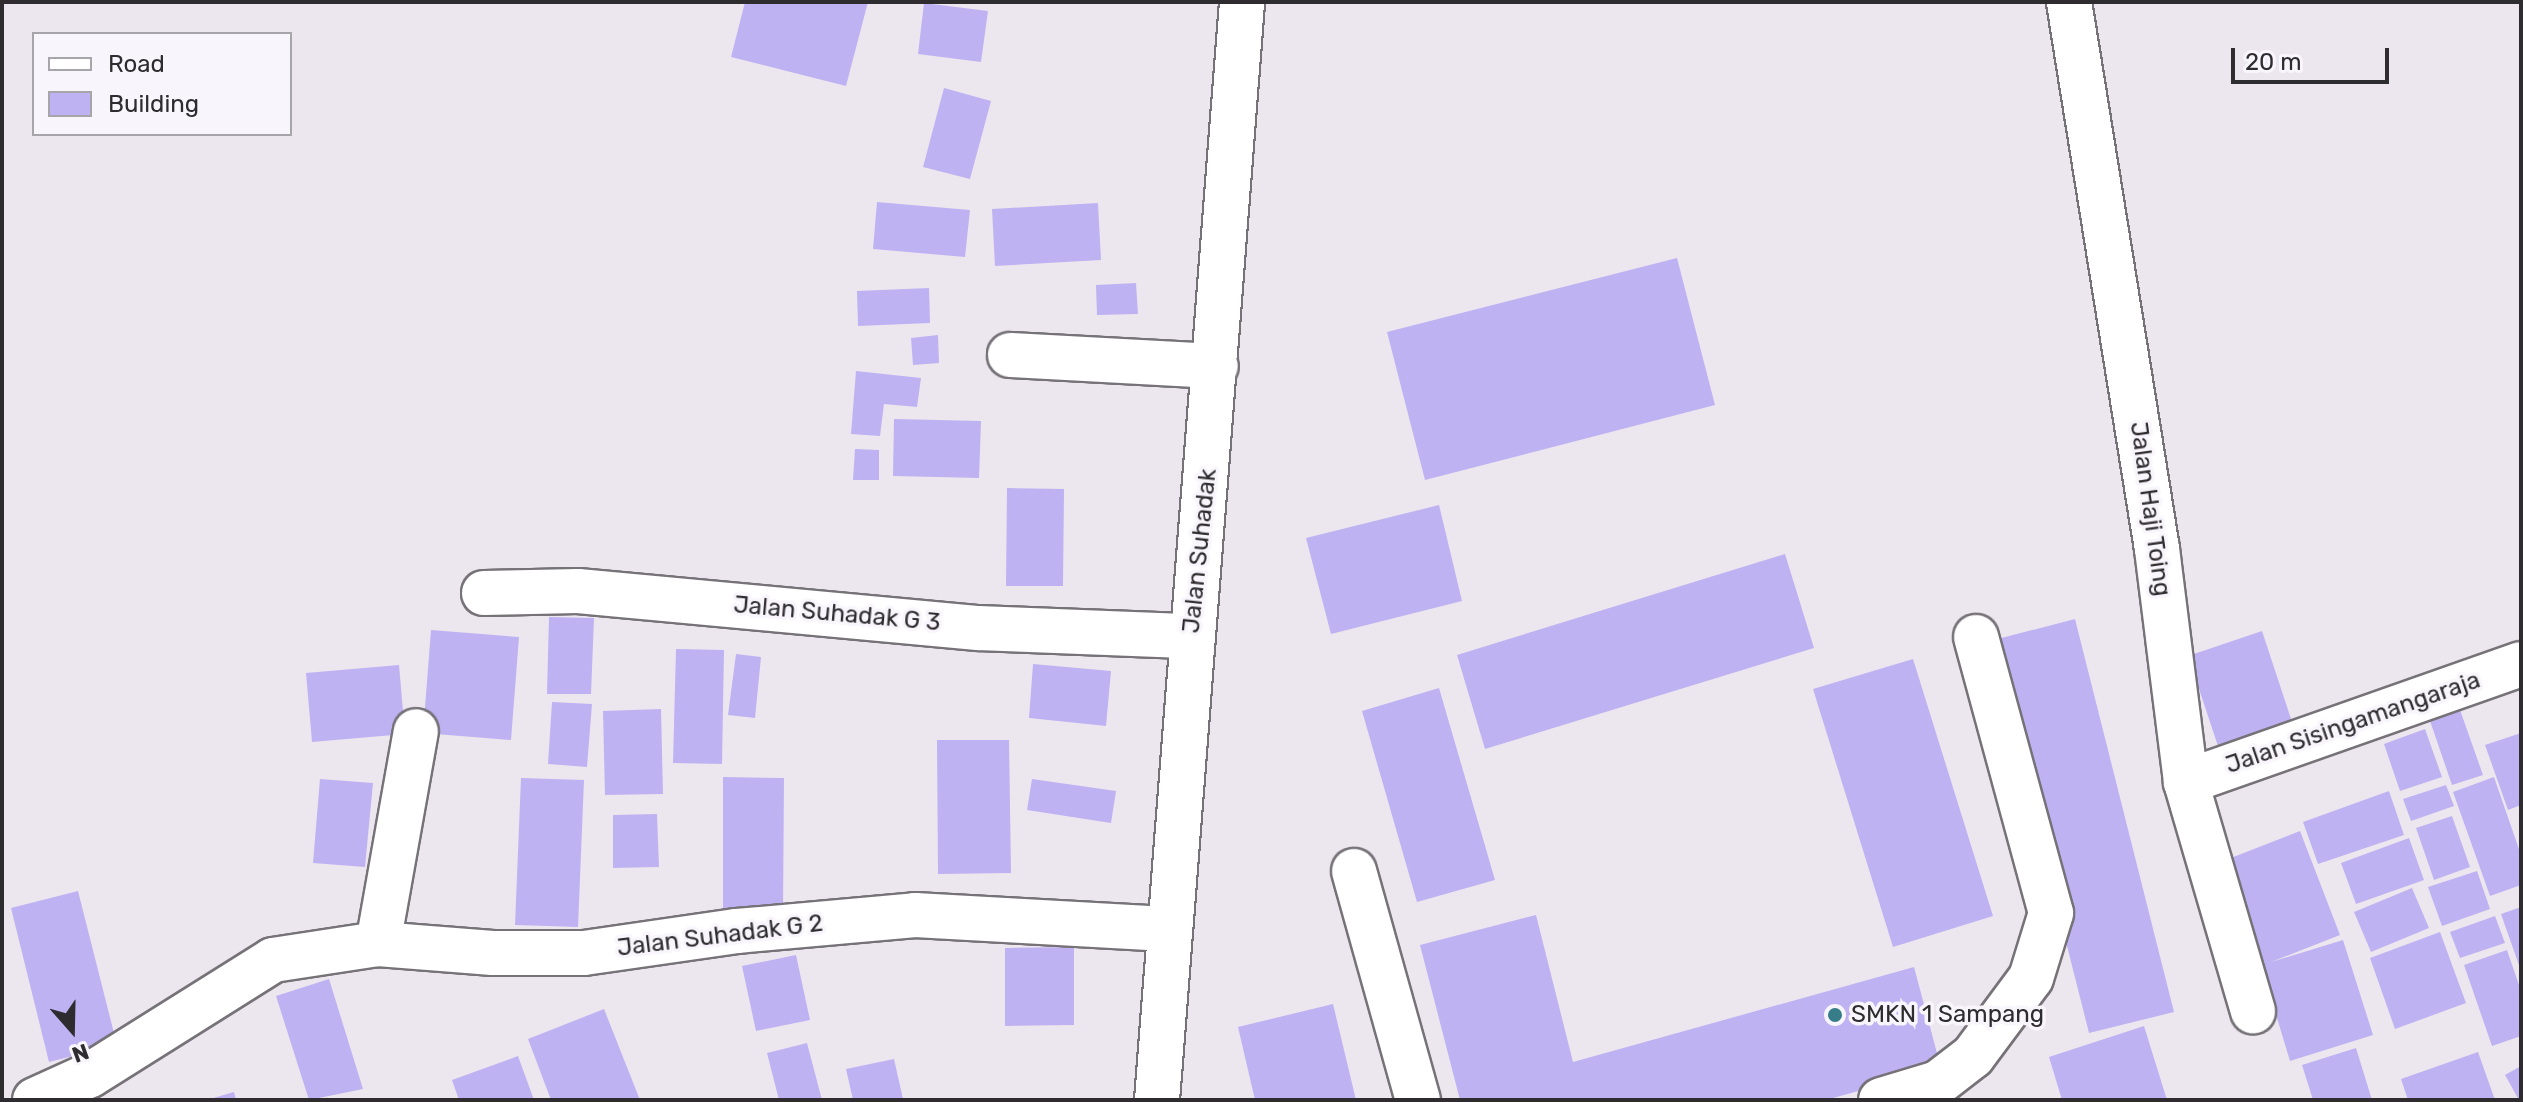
<!DOCTYPE html>
<html>
<head>
<meta charset="utf-8">
<style>
  body { margin:0 }
  #map { position:relative; width:2523px; height:1102px; overflow:hidden; background:#ece7ee; font-family:Rubik,sans-serif }
  div>[style] { position:absolute }
  [style*='--x'] { left:calc(var(--x)*1px); top:calc(var(--y)*1px); width:calc(var(--w)*1px); rotate:calc(var(--a)*1deg) }
  .building>* { inset:0; background:#bfb2f2 }
  .roads { filter:drop-shadow(2px 0 #767278) drop-shadow(-2px 0 #767278) drop-shadow(0 2px #767278) drop-shadow(0 -2px #767278) }
  .minor>* { height:44px; margin:-22px; padding:0 22px; transform-origin:22px; border-radius:22px; background:#fff }
  .dots>* { width:22px; height:22px; translate:-50% -50%; box-sizing:border-box; border:4px solid #f9f5fc; border-radius:50% }
  span { translate:-50% -50%; white-space:nowrap; text-align:center; line-height:1.15; -webkit-text-stroke:7px #f9f5fc; paint-order:stroke }
  .street-label { font-size:24px; color:#2e2c2f }
  .poi-label { font-size:24px; color:#2e2c2f }
  .left { translate:0 -50%; text-align:left }
  .frame { position:absolute; inset:0; border:4px solid #2e2c2f; pointer-events:none }
  .legend { position:absolute; left:32px; top:32px; width:260px; height:104px; box-sizing:border-box; background:#f9f5fc; border:2px solid #a8a5aa; margin:0; padding:10px 14px; list-style:none; font-size:24px; color:#2e2c2f }
  .legend li { display:flex; align-items:center; gap:16px; height:40px }
  .legend b { width:40px; border:2px solid #a8a5aa }
  .north { position:absolute; left:32px; top:990px; width:80px; height:80px; -webkit-text-stroke:6px #f9f5fc; paint-order:stroke; rotate:160deg; font-size:22px; font-weight:700; line-height:32px; text-align:center; color:#2e2c2f }
  .north::after { content:''; display:block; margin:auto; width:28px; height:36px; background:#2e2c2f; clip-path:polygon(50% 0,100% 100%,50% 72%,0 100%) }
  .scale { position:absolute; left:2231px; top:48px; width:158px; height:36px; box-sizing:border-box; border:4px solid #2e2c2f; border-top:0; padding-left:10px; font-size:24px; line-height:28px; white-space:nowrap; color:#2e2c2f; -webkit-text-stroke:6px #f9f5fc; paint-order:stroke }
</style>
</head>
<body>
<div id="map">
  <div class="building">
    <i style="clip-path:polygon(745px 2px,868px 2px,846px 86px,731px 57px)"></i>
    <i style="clip-path:polygon(924px 3px,988px 11px,981px 62px,918px 54px)"></i>
    <i style="clip-path:polygon(944px 88px,991px 101px,970px 179px,923px 167px)"></i>
    <i style="clip-path:polygon(877px 202px,970px 210px,965px 257px,873px 249px)"></i>
    <i style="clip-path:polygon(1098px 203px,1101px 260px,995px 266px,992px 209px)"></i>
    <i style="clip-path:polygon(1677px 258px,1715px 405px,1425px 480px,1387px 332px)"></i>
    <i style="clip-path:polygon(1136px 283px,1138px 314px,1097px 315px,1096px 285px)"></i>
    <i style="clip-path:polygon(929px 288px,930px 323px,858px 326px,857px 291px)"></i>
    <i style="clip-path:polygon(938px 335px,939px 363px,913px 365px,911px 338px)"></i>
    <i style="clip-path:polygon(856px 371px,921px 378px,917px 407px,884px 404px,880px 436px,851px 434px)"></i>
    <i style="clip-path:polygon(894px 419px,981px 421px,979px 478px,893px 476px)"></i>
    <i style="clip-path:polygon(855px 449px,879px 450px,879px 480px,853px 480px)"></i>
    <i style="clip-path:polygon(1007px 488px,1064px 489px,1063px 586px,1006px 586px)"></i>
    <i style="clip-path:polygon(1439px 505px,1462px 601px,1331px 634px,1306px 538px)"></i>
    <i style="clip-path:polygon(1785px 554px,1814px 648px,1485px 749px,1457px 655px)"></i>
    <i style="clip-path:polygon(549px 617px,594px 618px,591px 694px,547px 694px)"></i>
    <i style="clip-path:polygon(2075px 619px,2174px 1012px,2089px 1033px,1990px 641px)"></i>
    <i style="clip-path:polygon(431px 630px,519px 637px,511px 740px,423px 733px)"></i>
    <i style="clip-path:polygon(2262px 631px,2292px 722px,2218px 746px,2188px 656px)"></i>
    <i style="clip-path:polygon(676px 649px,724px 650px,722px 764px,673px 763px)"></i>
    <i style="clip-path:polygon(736px 654px,761px 657px,755px 718px,728px 715px)"></i>
    <i style="clip-path:polygon(1913px 659px,1993px 916px,1893px 947px,1813px 689px)"></i>
    <i style="clip-path:polygon(1033px 664px,1111px 671px,1106px 726px,1029px 718px)"></i>
    <i style="clip-path:polygon(399px 665px,405px 734px,312px 742px,306px 673px)"></i>
    <i style="clip-path:polygon(1439px 688px,1495px 880px,1417px 902px,1362px 711px)"></i>
    <i style="clip-path:polygon(552px 702px,592px 704px,587px 767px,548px 764px)"></i>
    <i style="clip-path:polygon(661px 709px,663px 794px,605px 795px,603px 711px)"></i>
    <i style="clip-path:polygon(2460px 710px,2483px 775px,2452px 785px,2430px 721px)"></i>
    <i style="clip-path:polygon(2425px 729px,2442px 777px,2400px 791px,2384px 744px)"></i>
    <i style="clip-path:polygon(2521px 733px,2521px 805px,2508px 810px,2485px 745px)"></i>
    <i style="clip-path:polygon(937px 740px,1009px 740px,1011px 873px,938px 874px)"></i>
    <i style="clip-path:polygon(723px 777px,784px 778px,783px 912px,723px 912px)"></i>
    <i style="clip-path:polygon(2494px 777px,2521px 855px,2521px 885px,2490px 896px,2453px 792px)"></i>
    <i style="clip-path:polygon(521px 778px,584px 780px,578px 927px,515px 925px)"></i>
    <i style="clip-path:polygon(320px 779px,373px 783px,365px 867px,313px 863px)"></i>
    <i style="clip-path:polygon(1032px 779px,1116px 791px,1111px 823px,1027px 810px)"></i>
    <i style="clip-path:polygon(2446px 785px,2454px 806px,2411px 821px,2403px 799px)"></i>
    <i style="clip-path:polygon(2389px 791px,2404px 835px,2318px 864px,2303px 822px)"></i>
    <i style="clip-path:polygon(657px 814px,659px 867px,613px 868px,613px 815px)"></i>
    <i style="clip-path:polygon(2452px 816px,2470px 867px,2434px 880px,2416px 828px)"></i>
    <i style="clip-path:polygon(2300px 831px,2340px 935px,2271px 962px,2343px 940px,2373px 1035px,2290px 1061px,2261px 965px,2218px 863px)"></i>
    <i style="clip-path:polygon(2409px 838px,2424px 880px,2356px 904px,2341px 863px)"></i>
    <i style="clip-path:polygon(2477px 871px,2490px 909px,2442px 926px,2428px 887px)"></i>
    <i style="clip-path:polygon(2412px 888px,2429px 928px,2371px 952px,2354px 912px)"></i>
    <i style="clip-path:polygon(78px 891px,117px 1045px,49px 1062px,11px 908px)"></i>
    <i style="clip-path:polygon(2521px 907px,2521px 971px,2501px 914px)"></i>
    <i style="clip-path:polygon(1536px 915px,1573px 1062px,1914px 967px,1941px 1068px,1826px 1100px,1460px 1100px,1420px 945px)"></i>
    <i style="clip-path:polygon(2495px 916px,2505px 943px,2460px 958px,2450px 932px)"></i>
    <i style="clip-path:polygon(2440px 932px,2466px 1003px,2395px 1029px,2370px 958px)"></i>
    <i style="clip-path:polygon(1074px 947px,1074px 1025px,1005px 1026px,1005px 948px)"></i>
    <i style="clip-path:polygon(2507px 950px,2521px 991px,2521px 1036px,2492px 1046px,2464px 965px)"></i>
    <i style="clip-path:polygon(796px 955px,810px 1020px,756px 1031px,742px 966px)"></i>
    <i style="clip-path:polygon(329px 979px,363px 1089px,309px 1100px,276px 996px)"></i>
    <i style="clip-path:polygon(1333px 1004px,1356px 1100px,1255px 1100px,1238px 1027px)"></i>
    <i style="clip-path:polygon(604px 1009px,640px 1100px,551px 1100px,528px 1039px)"></i>
    <i style="clip-path:polygon(2144px 1026px,2167px 1100px,2062px 1100px,2049px 1057px)"></i>
    <i style="clip-path:polygon(807px 1043px,822px 1100px,779px 1100px,767px 1053px)"></i>
    <i style="clip-path:polygon(2356px 1048px,2372px 1100px,2313px 1100px,2302px 1065px)"></i>
    <i style="clip-path:polygon(2478px 1052px,2495px 1100px,2408px 1100px,2401px 1079px)"></i>
    <i style="clip-path:polygon(518px 1056px,534px 1100px,459px 1100px,452px 1080px)"></i>
    <i style="clip-path:polygon(894px 1059px,903px 1099px,853px 1100px,846px 1069px)"></i>
    <i style="clip-path:polygon(2521px 1066px,2521px 1100px,2519px 1100px,2505px 1075px)"></i>
    <i style="clip-path:polygon(234px 1092px,236px 1100px,210px 1100px,210px 1099px)"></i>
  </div>
  <div class="roads">
    <div class="minor">
      <i style="--x:2069;--y:2;--w:554;--a:80.86"></i>
      <i style="--x:2157;--y:549;--w:235;--a:82.9"></i>
      <i style="--x:2186;--y:782;--w:239;--a:73.7"></i>
      <i style="--x:1010;--y:355;--w:206;--a:3.1"></i>
      <i style="--x:484;--y:593;--w:94;--a:-1.2"></i>
      <i style="--x:578;--y:591;--w:402;--a:5.3"></i>
      <i style="--x:978;--y:628;--w:213;--a:2.2"></i>
      <i style="--x:2186;--y:782;--w:355;--a:-19.4"></i>
      <i style="--x:1354;--y:871;--w:238;--a:74.4"></i>
      <i style="--x:378;--y:944;--w:216;--a:-79.9"></i>
      <i style="--x:35;--y:1100;--w:60;--a:-24.4"></i>
      <i style="--x:90;--y:1075;--w:216;--a:-32.1"></i>
      <i style="--x:273;--y:960;--w:106;--a:-8.7"></i>
      <i style="--x:378;--y:944;--w:115;--a:4.5"></i>
      <i style="--x:493;--y:953;--w:91;--a:0"></i>
      <i style="--x:584;--y:953;--w:155;--a:-8.2"></i>
      <i style="--x:737;--y:931;--w:179;--a:-5.1"></i>
      <i style="--x:915;--y:915;--w:252;--a:3.2"></i>
      <i style="--x:1157;--y:1100;--w:1101;--a:-85.57"></i>
      <i style="--x:1881;--y:1100;--w:59;--a:-16.6"></i>
      <i style="--x:1938;--y:1083;--w:44;--a:-37.6"></i>
      <i style="--x:1973;--y:1056;--w:97;--a:-53.4"></i>
      <i style="--x:2031;--y:978;--w:68;--a:-72.9"></i>
      <i style="--x:2051;--y:913;--w:286;--a:-105.2"></i>
    </div>
  </div>
  <div class="dots">
    <i style="left:1835px;top:1015px;background:#377d89"></i>
  </div>
  <div class="street-label">
    <span style="left:2150px;top:509px;rotate:82deg">Jalan Haji Toing</span>
    <span style="left:1200px;top:551px;rotate:-84deg">Jalan Suhadak</span>
    <span style="left:837px;top:614px;rotate:5deg">Jalan Suhadak G 3</span>
    <span style="left:2353px;top:723px;rotate:-19deg">Jalan Sisingamangaraja</span>
    <span style="left:720px;top:936px;rotate:-7deg">Jalan Suhadak G 2</span>
  </div>
  <div class="poi-label">
    <span class="left" style="left:1851px;top:1015px">SMKN 1 Sampang</span>
  </div>
  <div class="frame"></div>
  <ul class="legend">
  <li><b style="height:10px;background:#fff"></b>Road</li>
  <li><b style="height:22px;background:#bfb2f2"></b>Building</li>
  </ul>
  <div class="north">N</div>
  <div class="scale">20 m</div>
</div>
</body>
</html>
